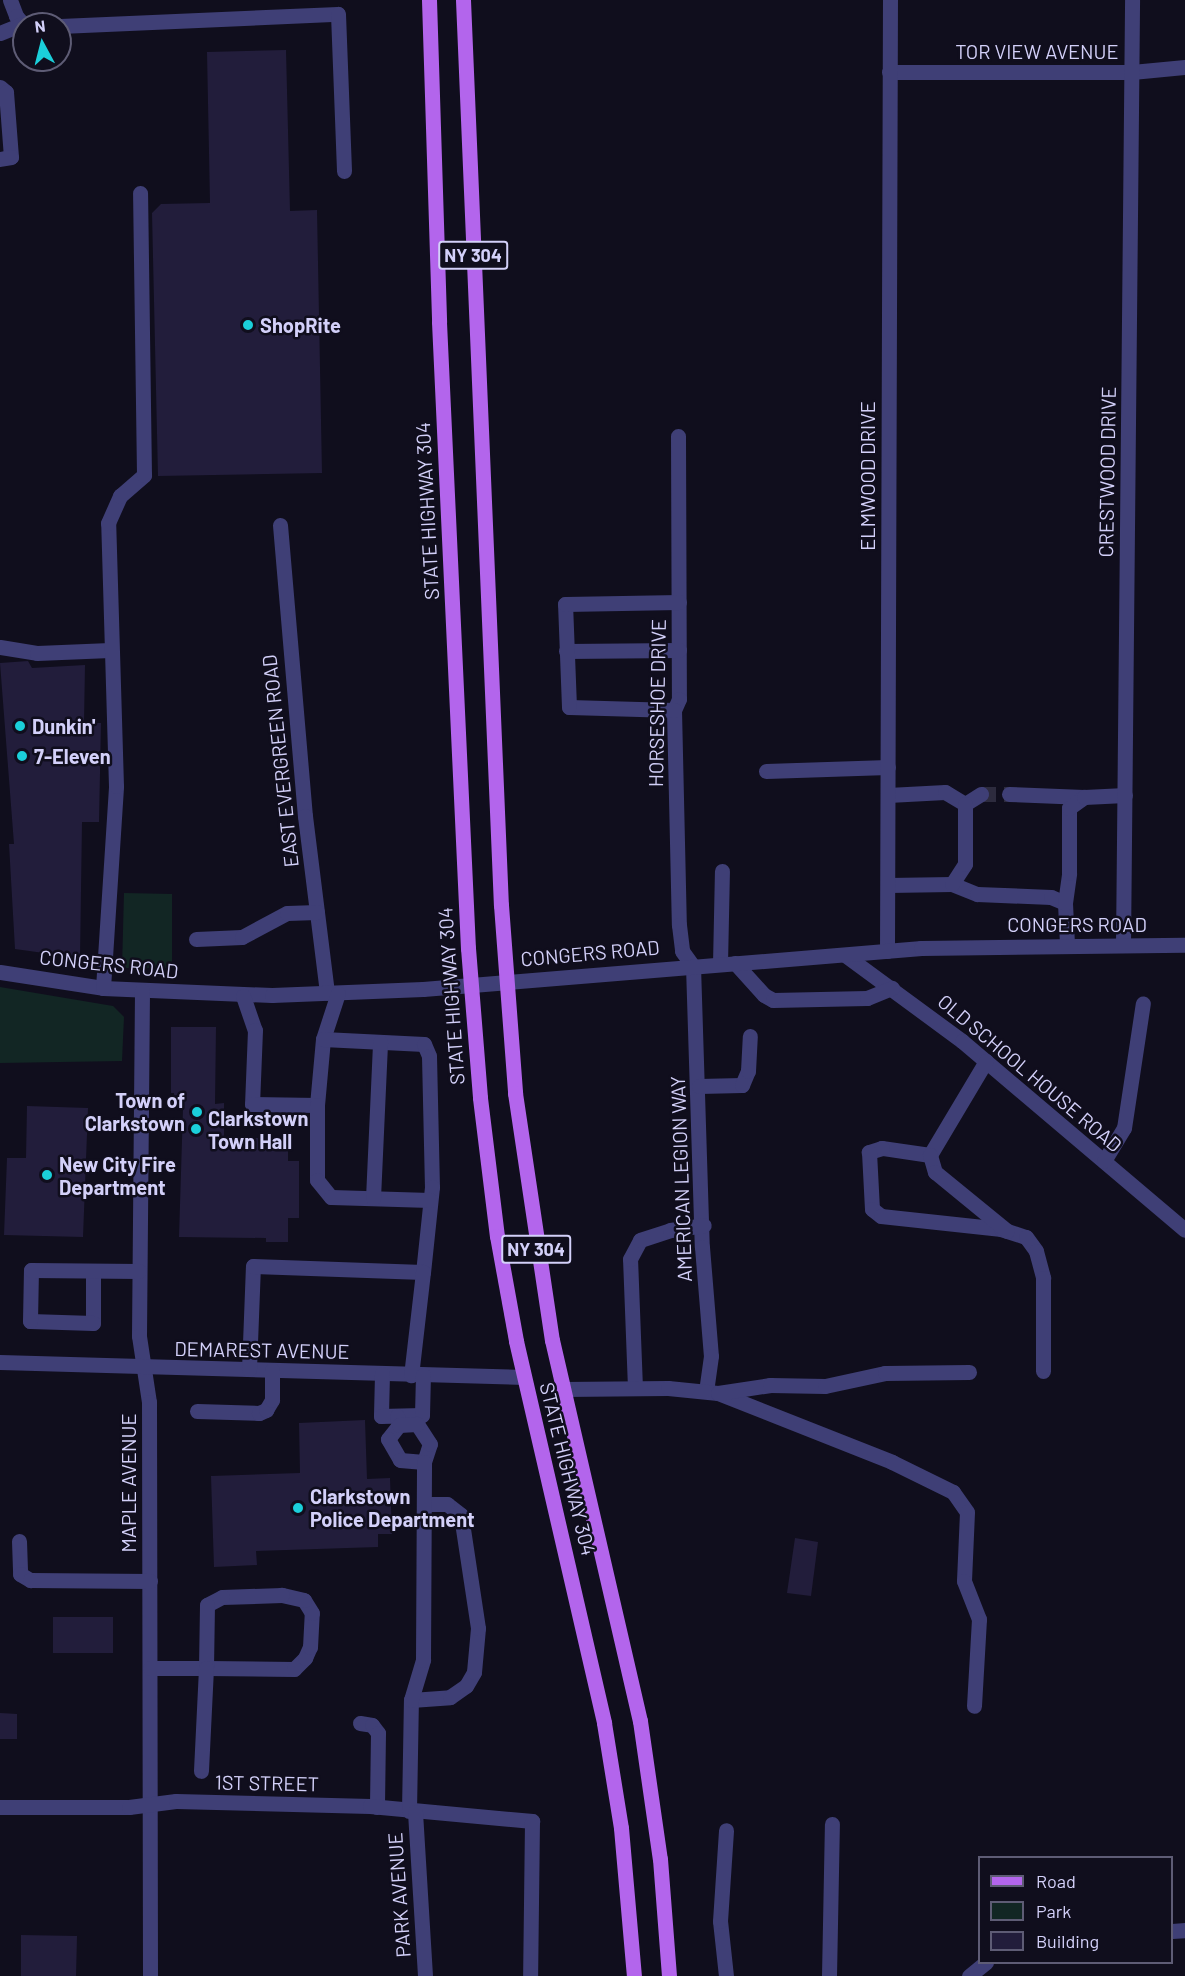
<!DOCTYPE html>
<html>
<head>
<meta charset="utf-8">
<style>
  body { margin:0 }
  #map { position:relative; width:1185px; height:1976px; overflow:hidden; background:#100e1d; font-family:Barlow,sans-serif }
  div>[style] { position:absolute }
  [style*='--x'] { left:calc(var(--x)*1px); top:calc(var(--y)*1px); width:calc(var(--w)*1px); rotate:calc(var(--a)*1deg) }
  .green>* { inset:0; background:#122624 }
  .building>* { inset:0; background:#221d3b }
  .minor-tunnel>* { height:15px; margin-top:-7.5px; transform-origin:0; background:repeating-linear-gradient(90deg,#2d2b3e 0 15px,transparent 0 23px) }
  .minor>* { height:15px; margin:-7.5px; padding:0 7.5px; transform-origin:7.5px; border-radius:7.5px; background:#3f3f76 }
  .major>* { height:15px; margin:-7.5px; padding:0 7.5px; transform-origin:7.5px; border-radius:7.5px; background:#b365ec }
  .dots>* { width:16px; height:16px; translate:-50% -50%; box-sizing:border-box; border:3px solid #100e1d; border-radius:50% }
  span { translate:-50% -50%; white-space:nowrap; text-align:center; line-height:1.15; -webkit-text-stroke:5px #100e1d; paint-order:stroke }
  .shield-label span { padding:2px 4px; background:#100e1d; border:2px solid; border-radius:4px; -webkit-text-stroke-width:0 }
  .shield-label { font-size:18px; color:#d3d0f9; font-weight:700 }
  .street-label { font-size:20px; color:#d3d0f9 }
  .poi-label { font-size:20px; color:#d3d0f9; font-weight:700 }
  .left { translate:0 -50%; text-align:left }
  .right { translate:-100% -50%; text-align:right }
  .legend { position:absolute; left:978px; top:1856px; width:195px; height:108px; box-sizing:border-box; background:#100e1d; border:2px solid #5e5c75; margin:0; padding:8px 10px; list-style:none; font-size:18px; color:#d3d0f9 }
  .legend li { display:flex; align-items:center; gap:12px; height:30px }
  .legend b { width:30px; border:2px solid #5e5c75 }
  .north { position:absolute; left:12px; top:12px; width:60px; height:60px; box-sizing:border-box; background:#100e1d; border:2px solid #5e5c75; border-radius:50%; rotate:353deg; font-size:16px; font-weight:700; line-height:24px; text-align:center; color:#d3d0f9 }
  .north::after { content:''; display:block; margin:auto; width:21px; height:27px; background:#1bcfda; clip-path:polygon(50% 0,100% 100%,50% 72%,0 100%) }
</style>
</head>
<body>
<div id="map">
  <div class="green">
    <i style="clip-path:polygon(124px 893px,172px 894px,172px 968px,122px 968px)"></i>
    <i style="clip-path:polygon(0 987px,113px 1006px,124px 1017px,122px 1061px,0 1063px)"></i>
  </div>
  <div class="building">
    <i style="clip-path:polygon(286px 50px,290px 211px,317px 210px,322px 473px,158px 476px,152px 213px,161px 204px,210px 203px,207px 52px)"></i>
    <i style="clip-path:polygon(28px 661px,32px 668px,85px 665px,84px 723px,101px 723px,99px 822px,82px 822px,80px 958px,15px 949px,9px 844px,14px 844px,0 663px)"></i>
    <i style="clip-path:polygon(171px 1027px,216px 1027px,215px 1104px,224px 1103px,224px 1138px,288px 1138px,288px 1161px,299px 1161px,299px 1218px,288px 1218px,288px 1242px,266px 1242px,266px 1238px,179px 1237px,183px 1108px,174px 1108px,174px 1093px,171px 1093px)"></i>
    <i style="clip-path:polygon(27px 1106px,88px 1108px,83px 1237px,4px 1235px,7px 1158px,26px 1158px)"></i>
    <i style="clip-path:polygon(365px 1420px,367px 1479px,390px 1478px,392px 1534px,378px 1534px,378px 1547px,256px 1551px,257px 1565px,214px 1567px,211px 1476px,300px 1473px,299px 1423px)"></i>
    <i style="clip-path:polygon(795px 1538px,818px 1542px,811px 1596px,787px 1593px)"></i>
    <i style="clip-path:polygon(53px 1617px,113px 1617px,113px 1653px,53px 1653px)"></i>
    <i style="clip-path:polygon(0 1713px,17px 1714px,17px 1739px,0 1739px)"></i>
    <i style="clip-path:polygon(21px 1935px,77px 1936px,76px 1976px,21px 1976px)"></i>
  </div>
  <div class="minor-tunnel">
    <i style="--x:981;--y:794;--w:28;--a:0"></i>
  </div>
  <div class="minor">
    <i style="--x:10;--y:0;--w:17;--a:69"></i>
    <i style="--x:16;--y:16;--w:12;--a:48"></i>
    <i style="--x:60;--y:26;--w:278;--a:-2.5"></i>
    <i style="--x:338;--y:14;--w:157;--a:87.8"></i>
    <i style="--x:0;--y:33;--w:24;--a:-22"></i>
    <i style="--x:889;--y:72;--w:243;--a:0"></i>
    <i style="--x:1132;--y:72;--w:53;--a:-5.4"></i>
    <i style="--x:0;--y:87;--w:8;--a:40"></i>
    <i style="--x:6;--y:92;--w:65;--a:85.6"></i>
    <i style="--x:11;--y:157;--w:11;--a:170"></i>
    <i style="--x:678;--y:436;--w:263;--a:89.8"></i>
    <i style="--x:679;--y:699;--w:12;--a:114"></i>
    <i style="--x:674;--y:710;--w:215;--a:88.7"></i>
    <i style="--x:679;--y:925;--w:26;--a:83"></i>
    <i style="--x:682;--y:951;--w:19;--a:54"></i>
    <i style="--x:280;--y:525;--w:292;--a:85.1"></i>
    <i style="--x:305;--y:816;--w:178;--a:82.9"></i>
    <i style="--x:0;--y:647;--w:37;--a:9"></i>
    <i style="--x:37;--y:653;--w:73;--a:-2.4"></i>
    <i style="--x:566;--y:651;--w:113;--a:-0.5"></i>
    <i style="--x:674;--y:710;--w:105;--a:-178.4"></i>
    <i style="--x:569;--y:707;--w:103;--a:-92.2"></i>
    <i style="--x:565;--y:604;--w:114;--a:-1"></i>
    <i style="--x:766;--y:771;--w:122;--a:-1.9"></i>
    <i style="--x:1009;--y:794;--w:75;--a:2.3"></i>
    <i style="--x:888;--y:795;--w:57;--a:-3"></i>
    <i style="--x:945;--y:792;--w:23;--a:31"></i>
    <i style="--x:965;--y:804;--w:19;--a:-32"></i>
    <i style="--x:952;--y:884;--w:27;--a:22"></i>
    <i style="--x:977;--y:894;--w:74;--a:2.3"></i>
    <i style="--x:1051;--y:897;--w:15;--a:23"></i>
    <i style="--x:888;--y:885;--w:64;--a:-0.9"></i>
    <i style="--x:952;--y:884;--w:24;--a:-57"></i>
    <i style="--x:965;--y:864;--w:60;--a:-90"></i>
    <i style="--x:196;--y:939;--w:46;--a:-2.5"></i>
    <i style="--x:242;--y:937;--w:51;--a:-28.1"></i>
    <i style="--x:287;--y:913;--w:30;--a:-2"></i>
    <i style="--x:1067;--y:944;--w:41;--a:-92.8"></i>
    <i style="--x:1065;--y:903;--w:30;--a:-82"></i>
    <i style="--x:1069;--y:873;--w:65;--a:-90"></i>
    <i style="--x:1069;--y:808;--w:19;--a:-36"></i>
    <i style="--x:1084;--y:797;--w:41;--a:-2.8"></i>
    <i style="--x:1123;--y:945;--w:945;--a:-89.45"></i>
    <i style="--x:887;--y:951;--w:951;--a:-89.82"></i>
    <i style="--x:845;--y:955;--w:145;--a:36.3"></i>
    <i style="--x:962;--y:1041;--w:292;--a:40.3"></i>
    <i style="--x:735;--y:963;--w:43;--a:47.8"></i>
    <i style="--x:764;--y:995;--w:10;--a:29"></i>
    <i style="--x:773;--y:1000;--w:94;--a:-1.2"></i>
    <i style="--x:867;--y:998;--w:27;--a:-22"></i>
    <i style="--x:720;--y:964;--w:93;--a:-88.8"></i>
    <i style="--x:693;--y:966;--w:281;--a:88.2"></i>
    <i style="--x:702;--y:1247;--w:109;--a:85.3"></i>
    <i style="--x:711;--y:1356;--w:35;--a:98"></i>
    <i style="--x:0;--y:972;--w:104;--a:8.8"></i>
    <i style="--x:103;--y:988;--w:169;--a:2.4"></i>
    <i style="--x:272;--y:995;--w:151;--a:-2.3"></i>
    <i style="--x:423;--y:989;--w:500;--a:-4.7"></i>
    <i style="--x:921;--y:948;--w:264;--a:-0.7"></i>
    <i style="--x:103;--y:988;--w:202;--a:-86.3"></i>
    <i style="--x:116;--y:786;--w:263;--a:-91.7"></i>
    <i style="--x:108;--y:523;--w:30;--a:-66"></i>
    <i style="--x:120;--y:496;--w:32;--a:-41"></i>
    <i style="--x:144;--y:475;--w:282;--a:-90.8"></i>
    <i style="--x:142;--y:991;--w:345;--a:90.5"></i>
    <i style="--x:139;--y:1336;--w:67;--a:81.4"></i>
    <i style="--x:149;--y:1402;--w:574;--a:89.9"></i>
    <i style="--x:243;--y:996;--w:36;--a:71"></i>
    <i style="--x:255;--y:1030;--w:74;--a:92.3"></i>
    <i style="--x:252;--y:1104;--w:65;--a:0.9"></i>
    <i style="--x:317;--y:1105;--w:66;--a:-84.8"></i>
    <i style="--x:323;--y:1039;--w:48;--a:-71.9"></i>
    <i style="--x:323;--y:1039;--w:101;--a:2.8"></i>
    <i style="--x:424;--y:1044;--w:13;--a:67"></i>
    <i style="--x:429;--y:1056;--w:131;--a:88.7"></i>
    <i style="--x:432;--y:1187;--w:85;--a:96"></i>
    <i style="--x:986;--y:1061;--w:109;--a:120.8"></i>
    <i style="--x:930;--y:1155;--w:49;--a:-171.7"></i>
    <i style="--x:882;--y:1148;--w:14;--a:163"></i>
    <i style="--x:869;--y:1152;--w:57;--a:87"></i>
    <i style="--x:872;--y:1209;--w:11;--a:38"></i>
    <i style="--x:881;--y:1216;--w:121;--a:6.2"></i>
    <i style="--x:1001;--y:1229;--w:26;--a:18"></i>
    <i style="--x:1026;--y:1237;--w:17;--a:54"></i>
    <i style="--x:1036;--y:1251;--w:28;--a:75"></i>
    <i style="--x:1043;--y:1278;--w:93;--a:90"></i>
    <i style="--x:699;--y:1086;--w:43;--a:-1.3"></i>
    <i style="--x:742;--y:1085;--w:15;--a:-67"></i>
    <i style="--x:748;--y:1071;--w:35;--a:-87"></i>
    <i style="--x:317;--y:1105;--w:75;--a:90"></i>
    <i style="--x:317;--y:1180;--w:22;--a:51"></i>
    <i style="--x:331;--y:1197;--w:99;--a:1.7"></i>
    <i style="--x:930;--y:1155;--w:18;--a:74"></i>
    <i style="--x:935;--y:1172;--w:93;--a:39.3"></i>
    <i style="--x:1104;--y:1161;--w:39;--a:-59"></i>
    <i style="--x:1124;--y:1128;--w:126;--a:-81.4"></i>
    <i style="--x:373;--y:1198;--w:156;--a:-87.4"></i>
    <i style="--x:93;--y:1271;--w:52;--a:90"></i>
    <i style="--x:93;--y:1323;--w:63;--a:-178.2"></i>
    <i style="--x:30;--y:1321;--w:51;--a:-88.9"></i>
    <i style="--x:31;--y:1270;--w:108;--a:0.5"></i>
    <i style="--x:0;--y:1362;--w:524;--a:1.64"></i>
    <i style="--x:249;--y:1369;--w:103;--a:-87.8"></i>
    <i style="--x:253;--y:1266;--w:170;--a:2"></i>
    <i style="--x:423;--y:1272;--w:104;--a:96.6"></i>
    <i style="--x:382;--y:1374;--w:42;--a:91.4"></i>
    <i style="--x:381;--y:1416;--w:41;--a:-1.4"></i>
    <i style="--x:422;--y:1415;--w:40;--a:-88.6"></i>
    <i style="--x:635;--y:1388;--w:129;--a:-92.2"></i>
    <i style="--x:630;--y:1259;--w:21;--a:-62"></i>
    <i style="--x:640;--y:1240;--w:32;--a:-18"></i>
    <i style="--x:670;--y:1230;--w:34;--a:-8"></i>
    <i style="--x:563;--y:1389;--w:105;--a:-0.5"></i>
    <i style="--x:668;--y:1388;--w:50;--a:5.7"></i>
    <i style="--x:718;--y:1393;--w:187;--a:21.6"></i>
    <i style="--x:892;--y:1462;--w:68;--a:26.2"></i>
    <i style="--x:953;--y:1492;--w:24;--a:55"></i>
    <i style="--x:967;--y:1512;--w:69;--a:92.5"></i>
    <i style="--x:964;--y:1581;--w:41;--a:68.5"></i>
    <i style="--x:979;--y:1619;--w:87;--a:93.3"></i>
    <i style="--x:718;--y:1393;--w:53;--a:-8.7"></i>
    <i style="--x:770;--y:1385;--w:55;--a:1"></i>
    <i style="--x:825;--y:1386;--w:61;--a:-12.2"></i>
    <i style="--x:885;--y:1373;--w:84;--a:-0.7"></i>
    <i style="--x:197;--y:1411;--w:62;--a:1.8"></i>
    <i style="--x:259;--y:1413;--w:8;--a:-23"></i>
    <i style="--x:266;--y:1410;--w:12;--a:-59"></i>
    <i style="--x:272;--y:1400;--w:30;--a:-90"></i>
    <i style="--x:397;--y:1416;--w:9;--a:77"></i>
    <i style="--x:399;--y:1425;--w:18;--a:128"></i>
    <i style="--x:388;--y:1439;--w:24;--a:60"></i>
    <i style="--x:400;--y:1460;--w:24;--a:5"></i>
    <i style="--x:424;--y:1462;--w:19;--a:-72"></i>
    <i style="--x:430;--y:1444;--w:24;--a:-123"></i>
    <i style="--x:417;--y:1424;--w:18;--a:177"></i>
    <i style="--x:19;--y:1541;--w:33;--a:88"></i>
    <i style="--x:20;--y:1574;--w:12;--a:31"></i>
    <i style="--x:30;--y:1580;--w:120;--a:0.5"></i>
    <i style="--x:150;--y:1668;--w:56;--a:0"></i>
    <i style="--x:206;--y:1668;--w:88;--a:0.7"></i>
    <i style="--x:294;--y:1669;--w:16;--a:-45"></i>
    <i style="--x:305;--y:1658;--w:12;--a:-66"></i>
    <i style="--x:310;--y:1647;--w:34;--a:-87"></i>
    <i style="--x:312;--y:1613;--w:15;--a:-122"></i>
    <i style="--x:304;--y:1600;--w:23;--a:-167"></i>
    <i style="--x:282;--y:1595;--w:60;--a:178.1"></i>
    <i style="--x:222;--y:1597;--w:17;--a:152"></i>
    <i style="--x:207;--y:1605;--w:63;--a:90.9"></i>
    <i style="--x:206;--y:1668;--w:103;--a:92.8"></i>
    <i style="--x:411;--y:1700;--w:39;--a:-4"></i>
    <i style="--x:450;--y:1697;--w:19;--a:-35"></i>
    <i style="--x:466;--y:1686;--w:16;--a:-60"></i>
    <i style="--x:474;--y:1672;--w:44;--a:-84.8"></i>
    <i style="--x:478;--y:1628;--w:114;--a:-98.6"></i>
    <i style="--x:461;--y:1515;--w:18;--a:-142"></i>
    <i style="--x:447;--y:1504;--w:23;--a:180"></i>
    <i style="--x:360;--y:1723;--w:12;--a:9"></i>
    <i style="--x:372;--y:1725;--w:10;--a:53"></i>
    <i style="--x:378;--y:1733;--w:74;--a:90.8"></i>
    <i style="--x:0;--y:1807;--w:129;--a:0"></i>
    <i style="--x:129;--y:1807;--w:47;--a:-7.3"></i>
    <i style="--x:176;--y:1801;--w:194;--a:1.5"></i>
    <i style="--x:370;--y:1806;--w:163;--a:5.3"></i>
    <i style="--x:532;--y:1821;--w:155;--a:90.7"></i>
    <i style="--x:409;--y:1811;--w:111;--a:-89"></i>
    <i style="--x:411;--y:1700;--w:42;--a:-73.3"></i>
    <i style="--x:423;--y:1660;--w:198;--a:-89.7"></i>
    <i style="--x:415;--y:1812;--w:164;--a:86.5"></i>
    <i style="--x:1172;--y:1931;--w:13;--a:-4"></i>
    <i style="--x:726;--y:1976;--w:55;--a:-96.2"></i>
    <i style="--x:720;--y:1921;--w:91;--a:-86.2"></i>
    <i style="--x:829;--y:1976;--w:152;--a:-88.9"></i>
    <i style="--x:969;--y:1976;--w:22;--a:-39"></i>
  </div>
  <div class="major">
    <i style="--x:429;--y:0;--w:322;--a:88.2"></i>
    <i style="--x:439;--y:322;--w:627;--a:87.35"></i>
    <i style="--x:468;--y:948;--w:150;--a:85.4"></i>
    <i style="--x:480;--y:1098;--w:139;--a:83"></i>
    <i style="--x:497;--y:1236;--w:107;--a:79.7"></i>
    <i style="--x:516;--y:1341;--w:392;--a:77"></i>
    <i style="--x:604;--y:1723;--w:106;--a:80.8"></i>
    <i style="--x:621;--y:1828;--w:149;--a:85"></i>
    <i style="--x:463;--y:0;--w:906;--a:87.6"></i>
    <i style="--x:501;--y:905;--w:189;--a:85.7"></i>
    <i style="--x:515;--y:1093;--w:250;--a:81.5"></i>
    <i style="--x:552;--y:1340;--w:391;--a:77"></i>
    <i style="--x:640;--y:1721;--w:139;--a:81.8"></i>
    <i style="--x:660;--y:1859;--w:117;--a:85.6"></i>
  </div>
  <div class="dots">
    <i style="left:248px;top:325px;background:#1bcfda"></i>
    <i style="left:20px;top:726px;background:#1bcfda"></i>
    <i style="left:22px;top:756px;background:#1bcfda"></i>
    <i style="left:197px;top:1112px;background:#1bcfda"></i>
    <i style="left:196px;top:1129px;background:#1bcfda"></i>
    <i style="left:47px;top:1175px;background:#1bcfda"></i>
    <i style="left:298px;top:1508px;background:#1bcfda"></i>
  </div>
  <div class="shield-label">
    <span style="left:473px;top:255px">NY 304</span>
    <span style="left:536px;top:1249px">NY 304</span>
  </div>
  <div class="street-label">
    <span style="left:1037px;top:51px">TOR VIEW AVENUE</span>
    <span style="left:1107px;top:472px;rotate:-89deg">CRESTWOOD DRIVE</span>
    <span style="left:867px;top:476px;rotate:-90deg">ELMWOOD DRIVE</span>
    <span style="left:427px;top:511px;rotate:-93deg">STATE HIGHWAY 304</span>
    <span style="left:657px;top:703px;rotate:-89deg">HORSESHOE DRIVE</span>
    <span style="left:280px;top:761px;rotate:-96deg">EAST EVERGREEN ROAD</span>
    <span style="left:1077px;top:924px">CONGERS ROAD</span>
    <span style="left:590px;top:953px;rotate:-5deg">CONGERS ROAD</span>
    <span style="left:109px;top:964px;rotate:6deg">CONGERS ROAD</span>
    <span style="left:451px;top:996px;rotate:-94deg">STATE HIGHWAY 304</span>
    <span style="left:1030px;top:1073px;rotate:40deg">OLD SCHOOL HOUSE ROAD</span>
    <span style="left:681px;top:1179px;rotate:-92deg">AMERICAN LEGION WAY</span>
    <span style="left:262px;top:1350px;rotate:1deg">DEMAREST AVENUE</span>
    <span style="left:568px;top:1469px;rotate:76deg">STATE HIGHWAY 304</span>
    <span style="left:128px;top:1483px;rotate:-90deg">MAPLE AVENUE</span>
    <span style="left:267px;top:1783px;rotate:1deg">1ST STREET</span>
    <span style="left:399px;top:1895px;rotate:-94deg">PARK AVENUE</span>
  </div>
  <div class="poi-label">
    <span class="left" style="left:260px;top:325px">ShopRite</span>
    <span class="left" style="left:32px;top:726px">Dunkin'</span>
    <span class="left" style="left:34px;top:756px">7-Eleven</span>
    <span class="right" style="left:185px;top:1112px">Town of<br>Clarkstown</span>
    <span class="left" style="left:208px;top:1130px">Clarkstown<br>Town Hall</span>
    <span class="left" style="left:59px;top:1176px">New City Fire<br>Department</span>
    <span class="left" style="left:310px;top:1508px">Clarkstown<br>Police Department</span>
  </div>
  <ul class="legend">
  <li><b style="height:8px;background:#b365ec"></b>Road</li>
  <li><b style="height:16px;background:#122624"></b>Park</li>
  <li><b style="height:16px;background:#221d3b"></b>Building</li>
  </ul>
  <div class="north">N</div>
</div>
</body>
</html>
